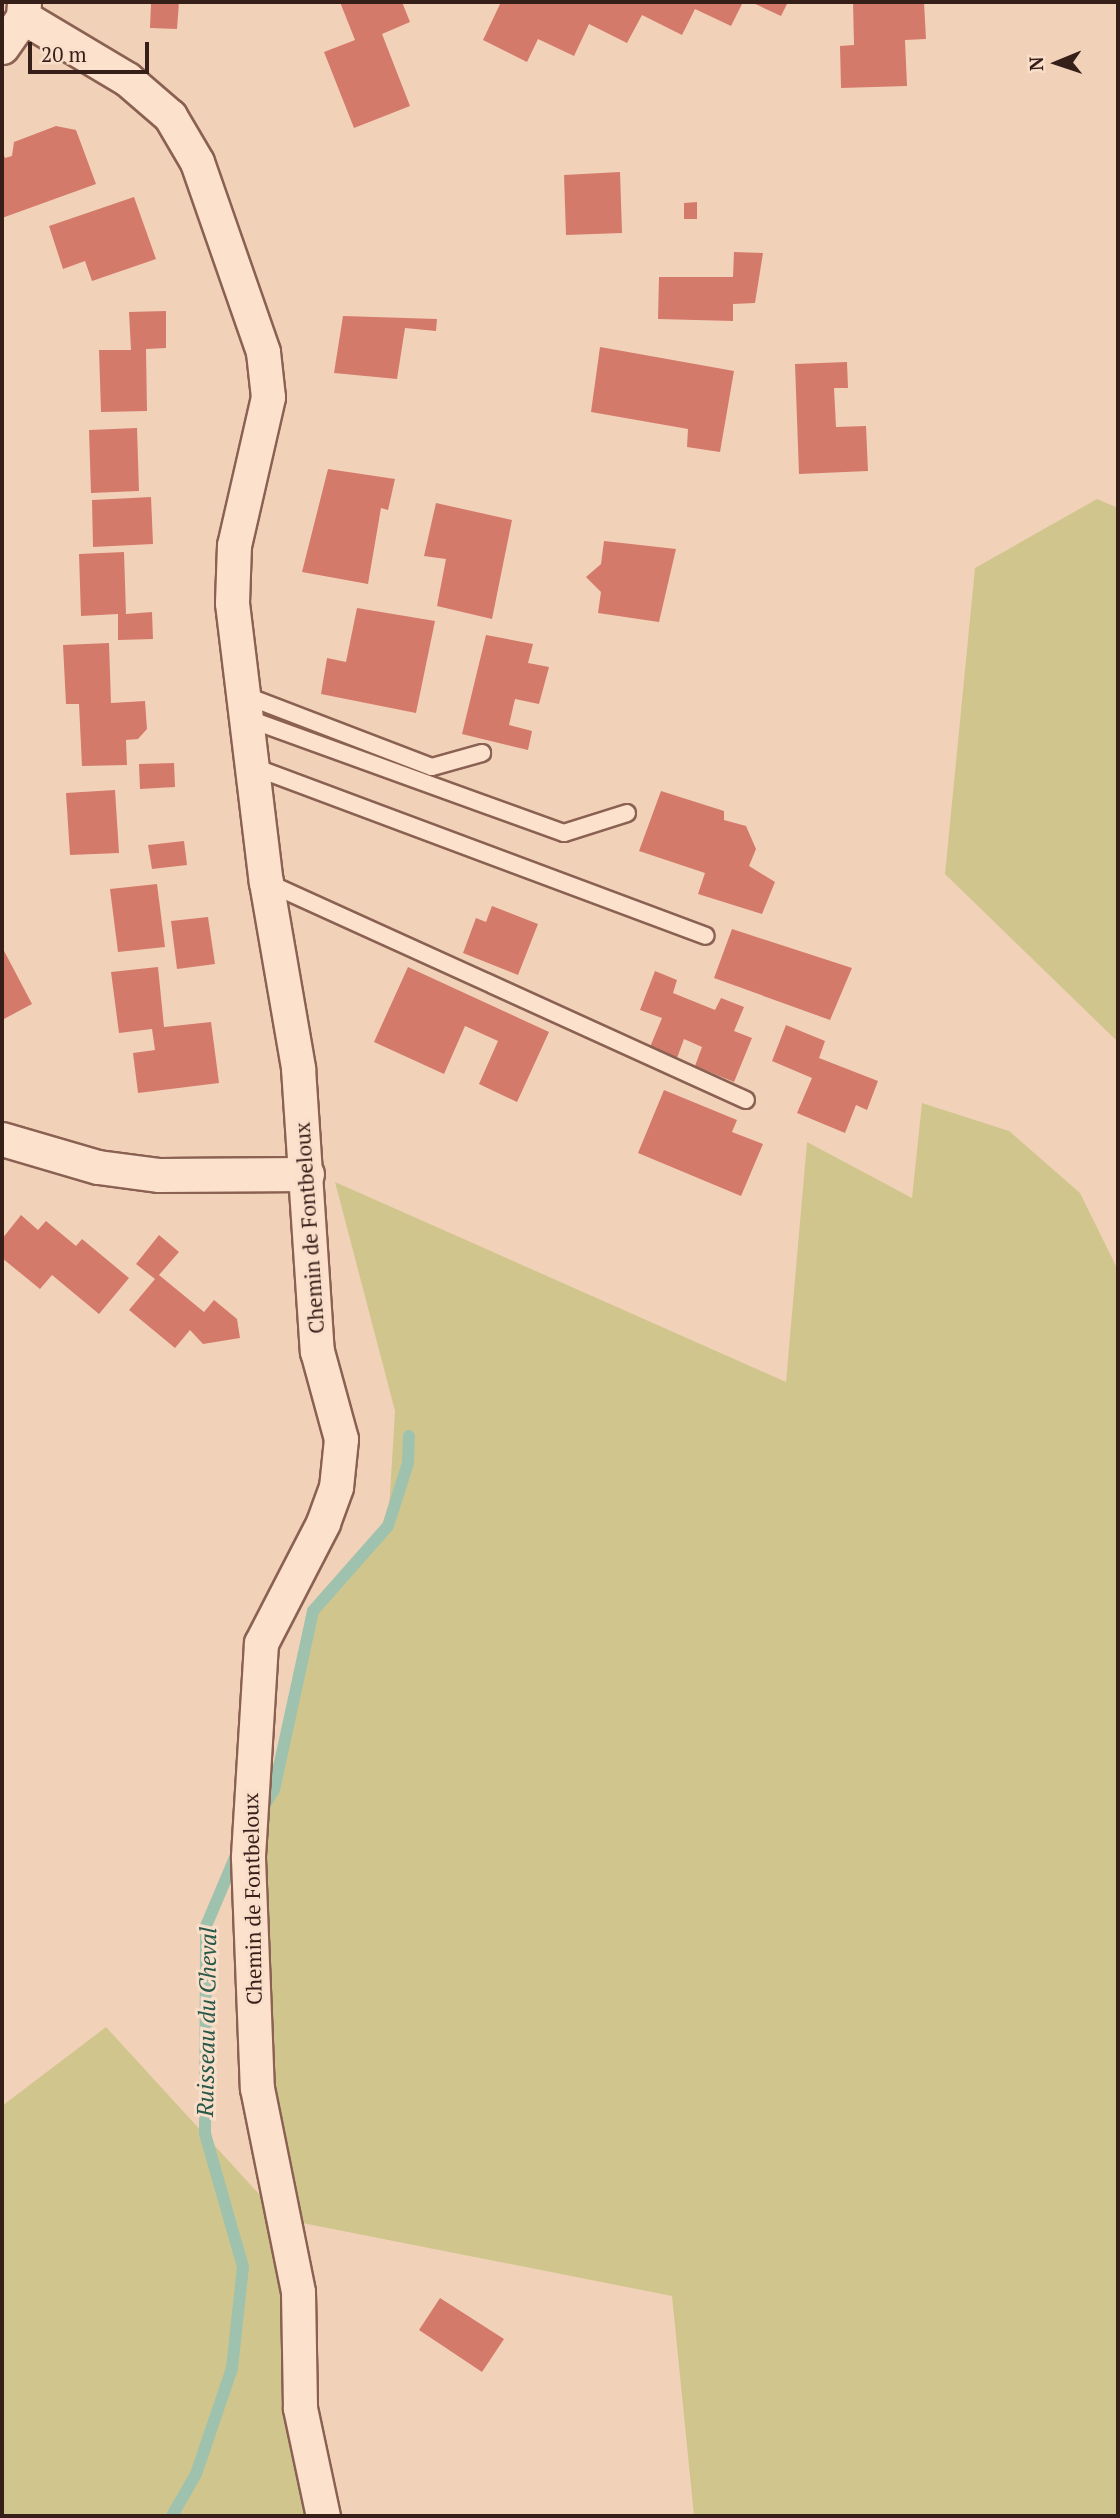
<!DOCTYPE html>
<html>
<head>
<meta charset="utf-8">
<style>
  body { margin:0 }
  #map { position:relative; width:1120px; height:2518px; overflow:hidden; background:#f2d1b9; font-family:"PT Serif",serif }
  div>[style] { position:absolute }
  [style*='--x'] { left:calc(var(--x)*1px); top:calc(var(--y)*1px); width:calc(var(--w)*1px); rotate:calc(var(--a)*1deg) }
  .green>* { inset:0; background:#d0c68d }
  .stream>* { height:12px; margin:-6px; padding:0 6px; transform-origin:6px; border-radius:6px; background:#9fc2ae }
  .building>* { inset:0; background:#d47a6b }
  .roads { filter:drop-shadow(2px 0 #8a6152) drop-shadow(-2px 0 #8a6152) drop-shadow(0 2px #8a6152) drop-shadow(0 -2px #8a6152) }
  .service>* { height:16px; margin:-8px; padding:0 8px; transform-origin:8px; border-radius:8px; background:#fce1cd }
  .minor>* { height:33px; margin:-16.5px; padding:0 16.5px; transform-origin:16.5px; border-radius:16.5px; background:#fce1cd }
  span { translate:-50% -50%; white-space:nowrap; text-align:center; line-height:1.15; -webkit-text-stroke:6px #f9deca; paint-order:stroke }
  .street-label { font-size:21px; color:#371f19 }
  .water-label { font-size:23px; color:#275848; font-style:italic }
  .frame { position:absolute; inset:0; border:4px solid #371f19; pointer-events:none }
  .north { position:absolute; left:1022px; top:28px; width:70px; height:70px; -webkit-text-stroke:5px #f9deca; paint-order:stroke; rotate:268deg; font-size:19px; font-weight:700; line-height:28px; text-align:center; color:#371f19 }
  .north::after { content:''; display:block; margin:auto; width:24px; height:32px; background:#371f19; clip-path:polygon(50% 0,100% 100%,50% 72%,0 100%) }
  .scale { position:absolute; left:28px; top:42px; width:121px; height:32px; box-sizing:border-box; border:4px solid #371f19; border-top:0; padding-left:9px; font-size:21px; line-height:24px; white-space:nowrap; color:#371f19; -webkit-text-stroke:5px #f9deca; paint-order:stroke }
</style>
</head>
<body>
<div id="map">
  <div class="green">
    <i style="clip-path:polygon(1097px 499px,1118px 508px,1118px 1042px,945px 874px,975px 568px)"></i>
    <i style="clip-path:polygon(922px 1103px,1009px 1131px,1080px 1193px,1118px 1270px,1118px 2516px,694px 2516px,672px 2296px,282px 2219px,319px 2516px,2px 2516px,2px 2106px,106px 2027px,281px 2218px,247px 1818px,289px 1730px,313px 1611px,388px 1526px,395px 1411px,335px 1182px,786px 1382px,807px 1142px,912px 1198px)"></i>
  </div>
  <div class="stream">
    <i style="--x:260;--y:1812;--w:26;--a:-58"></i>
    <i style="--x:274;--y:1790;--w:183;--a:-77.7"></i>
    <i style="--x:313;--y:1611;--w:113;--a:-48.6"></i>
    <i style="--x:388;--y:1526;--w:66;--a:-72.4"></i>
    <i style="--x:408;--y:1463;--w:27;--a:-88"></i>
    <i style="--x:172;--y:2516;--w:48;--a:-60.3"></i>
    <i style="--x:196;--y:2474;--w:112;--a:-71.2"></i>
    <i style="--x:232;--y:2368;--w:102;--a:-83.8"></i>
    <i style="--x:243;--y:2267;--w:138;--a:-105.9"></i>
    <i style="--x:205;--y:2134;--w:208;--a:-89.7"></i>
    <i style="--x:206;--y:1926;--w:87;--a:-67"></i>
  </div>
  <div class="building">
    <i style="clip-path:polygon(145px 2px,179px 2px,177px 29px,150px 28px,151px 4px)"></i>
    <i style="clip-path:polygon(340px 2px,402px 2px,410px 22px,382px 34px,410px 106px,354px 128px,324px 52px,355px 40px)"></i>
    <i style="clip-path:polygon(501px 2px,743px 2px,731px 26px,695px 9px,682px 35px,642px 15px,627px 43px,589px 24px,574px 56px,538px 39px,527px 62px,483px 40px)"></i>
    <i style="clip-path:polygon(751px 2px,788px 2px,781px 16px)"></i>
    <i style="clip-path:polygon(853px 2px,924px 2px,926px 39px,905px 40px,907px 86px,841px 88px,840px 46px,854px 45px)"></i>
    <i style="clip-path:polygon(56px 126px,76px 130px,96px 184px,2px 218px,2px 151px,5px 158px,12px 156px,14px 142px)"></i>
    <i style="clip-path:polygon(620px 172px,622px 233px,566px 235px,564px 175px)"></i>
    <i style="clip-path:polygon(134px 197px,156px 259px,92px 281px,85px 261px,63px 269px,49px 226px)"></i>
    <i style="clip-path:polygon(697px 202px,697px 219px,684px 219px,684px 203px)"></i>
    <i style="clip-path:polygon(734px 252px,763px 253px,755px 303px,733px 304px,733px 321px,658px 319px,659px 277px,733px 277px)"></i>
    <i style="clip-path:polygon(166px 311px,166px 348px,146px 349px,147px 411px,101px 412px,99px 350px,131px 350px,129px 312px)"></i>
    <i style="clip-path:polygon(343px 316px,437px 319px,436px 331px,405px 328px,397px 379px,334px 373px)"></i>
    <i style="clip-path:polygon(600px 347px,734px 371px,720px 452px,687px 447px,688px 429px,591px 412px)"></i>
    <i style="clip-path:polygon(847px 362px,848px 388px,834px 388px,836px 427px,866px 426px,868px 471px,799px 474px,795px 364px)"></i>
    <i style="clip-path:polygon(137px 428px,139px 491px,91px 493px,89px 430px)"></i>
    <i style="clip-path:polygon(328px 469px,395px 479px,388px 510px,381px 508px,368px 584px,302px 572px)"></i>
    <i style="clip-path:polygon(151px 497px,153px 544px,93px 547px,92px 500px)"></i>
    <i style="clip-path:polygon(436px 503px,512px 520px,492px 619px,437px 606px,446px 559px,424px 556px)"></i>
    <i style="clip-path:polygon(604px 541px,676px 549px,659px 622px,598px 613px,601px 592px,586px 577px,601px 564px)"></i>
    <i style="clip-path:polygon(124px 552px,126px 614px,152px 612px,153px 639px,118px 640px,118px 614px,81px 616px,79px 554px)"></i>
    <i style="clip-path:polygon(357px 608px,435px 621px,416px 713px,321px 694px,327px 658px,346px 662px)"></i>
    <i style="clip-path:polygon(486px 635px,533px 644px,528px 663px,549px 667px,539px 704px,515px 699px,509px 725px,532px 731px,528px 750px,462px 734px)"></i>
    <i style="clip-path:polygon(109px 643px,111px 703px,145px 701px,147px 729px,138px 739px,126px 740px,127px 765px,82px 766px,79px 704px,66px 704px,63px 645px)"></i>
    <i style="clip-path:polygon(174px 763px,175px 787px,140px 789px,139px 764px)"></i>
    <i style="clip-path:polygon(115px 790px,119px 853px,70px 855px,66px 793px)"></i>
    <i style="clip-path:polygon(661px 791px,724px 811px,724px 820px,746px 826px,756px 849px,749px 866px,775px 882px,762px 914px,698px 894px,705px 873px,639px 851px)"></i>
    <i style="clip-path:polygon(184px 841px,187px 865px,152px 869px,148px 845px)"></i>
    <i style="clip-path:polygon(157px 884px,165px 947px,118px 952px,110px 889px)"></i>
    <i style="clip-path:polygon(492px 906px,538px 924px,518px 975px,463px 953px,476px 918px,486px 922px)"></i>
    <i style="clip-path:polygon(208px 917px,215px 964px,177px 969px,171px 921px)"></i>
    <i style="clip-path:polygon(732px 929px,852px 968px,830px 1020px,714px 978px)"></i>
    <i style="clip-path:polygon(2px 947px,32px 1004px,2px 1020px)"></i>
    <i style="clip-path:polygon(158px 967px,164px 1027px,211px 1022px,219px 1083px,138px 1093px,133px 1053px,155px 1050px,152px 1029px,119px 1033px,111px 972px)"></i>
    <i style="clip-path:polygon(408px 967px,549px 1032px,517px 1102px,479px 1084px,498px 1041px,465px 1026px,444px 1074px,374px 1042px)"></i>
    <i style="clip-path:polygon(655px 971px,677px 980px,673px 993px,715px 1010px,721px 998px,744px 1007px,734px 1031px,752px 1038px,734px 1082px,695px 1066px,702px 1047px,684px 1039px,677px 1058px,650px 1047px,662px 1018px,640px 1010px)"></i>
    <i style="clip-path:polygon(786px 1025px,825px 1041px,819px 1058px,878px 1081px,867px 1110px,856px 1105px,845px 1133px,797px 1113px,812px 1078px,772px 1061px)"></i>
    <i style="clip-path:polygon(664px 1090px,737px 1120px,732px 1132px,763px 1144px,741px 1196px,638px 1153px)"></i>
    <i style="clip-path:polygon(21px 1215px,38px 1230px,46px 1221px,76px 1246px,82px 1239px,129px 1278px,99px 1314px,52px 1275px,40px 1289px,2px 1258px,2px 1239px)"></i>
    <i style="clip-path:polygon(159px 1235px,179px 1252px,159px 1275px,204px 1312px,214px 1300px,237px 1319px,240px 1338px,203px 1344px,190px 1330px,175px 1348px,129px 1310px,155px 1279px,136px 1264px)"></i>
    <i style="clip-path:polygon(440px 2298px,504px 2339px,482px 2372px,419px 2330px)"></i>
  </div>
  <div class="roads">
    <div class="service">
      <i style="--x:244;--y:695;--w:201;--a:21"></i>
      <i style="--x:432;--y:767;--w:52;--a:-15.6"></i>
      <i style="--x:246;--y:718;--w:338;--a:19.9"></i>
      <i style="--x:564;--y:833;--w:66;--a:-17.6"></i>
      <i style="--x:254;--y:767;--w:482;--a:20.5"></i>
      <i style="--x:266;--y:882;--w:527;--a:24.43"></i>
    </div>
    <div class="minor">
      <i style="--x:23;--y:17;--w:121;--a:30.8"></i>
      <i style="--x:127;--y:79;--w:57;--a:40.7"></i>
      <i style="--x:170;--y:116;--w:53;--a:59.6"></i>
      <i style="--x:197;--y:162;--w:201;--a:70.8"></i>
      <i style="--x:263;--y:352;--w:45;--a:83.7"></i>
      <i style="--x:268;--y:397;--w:152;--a:102.9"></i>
      <i style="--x:234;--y:545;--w:58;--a:92"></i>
      <i style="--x:232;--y:603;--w:281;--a:83.1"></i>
      <i style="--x:266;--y:882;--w:189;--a:80.2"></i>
      <i style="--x:298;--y:1068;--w:284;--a:86.2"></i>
      <i style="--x:317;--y:1351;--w:91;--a:74.7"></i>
      <i style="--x:341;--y:1439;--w:48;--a:95.9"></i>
      <i style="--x:336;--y:1487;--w:38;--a:110"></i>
      <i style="--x:323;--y:1523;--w:135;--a:117.3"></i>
      <i style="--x:261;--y:1643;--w:215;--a:93.5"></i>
      <i style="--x:248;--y:1858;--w:230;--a:87.8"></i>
      <i style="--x:257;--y:2088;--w:208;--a:78.6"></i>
      <i style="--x:298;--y:2292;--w:116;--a:89"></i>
      <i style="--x:300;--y:2408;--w:110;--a:78"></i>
      <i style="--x:2;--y:47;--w:37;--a:-55"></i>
      <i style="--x:23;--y:17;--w:15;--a:-86"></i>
      <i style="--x:2;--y:1139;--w:100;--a:16.3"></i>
      <i style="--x:98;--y:1167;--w:62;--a:7.5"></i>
      <i style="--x:159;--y:1175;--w:148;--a:-0.4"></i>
    </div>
  </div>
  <div class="street-label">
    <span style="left:309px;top:1228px;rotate:-94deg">Chemin de Fontbeloux</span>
    <span style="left:252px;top:1899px;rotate:-91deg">Chemin de Fontbeloux</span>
  </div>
  <div class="water-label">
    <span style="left:207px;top:2022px;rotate:-89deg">Ruisseau du Cheval</span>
  </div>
  <div class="frame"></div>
  <div class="north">N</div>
  <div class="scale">20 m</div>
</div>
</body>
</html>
